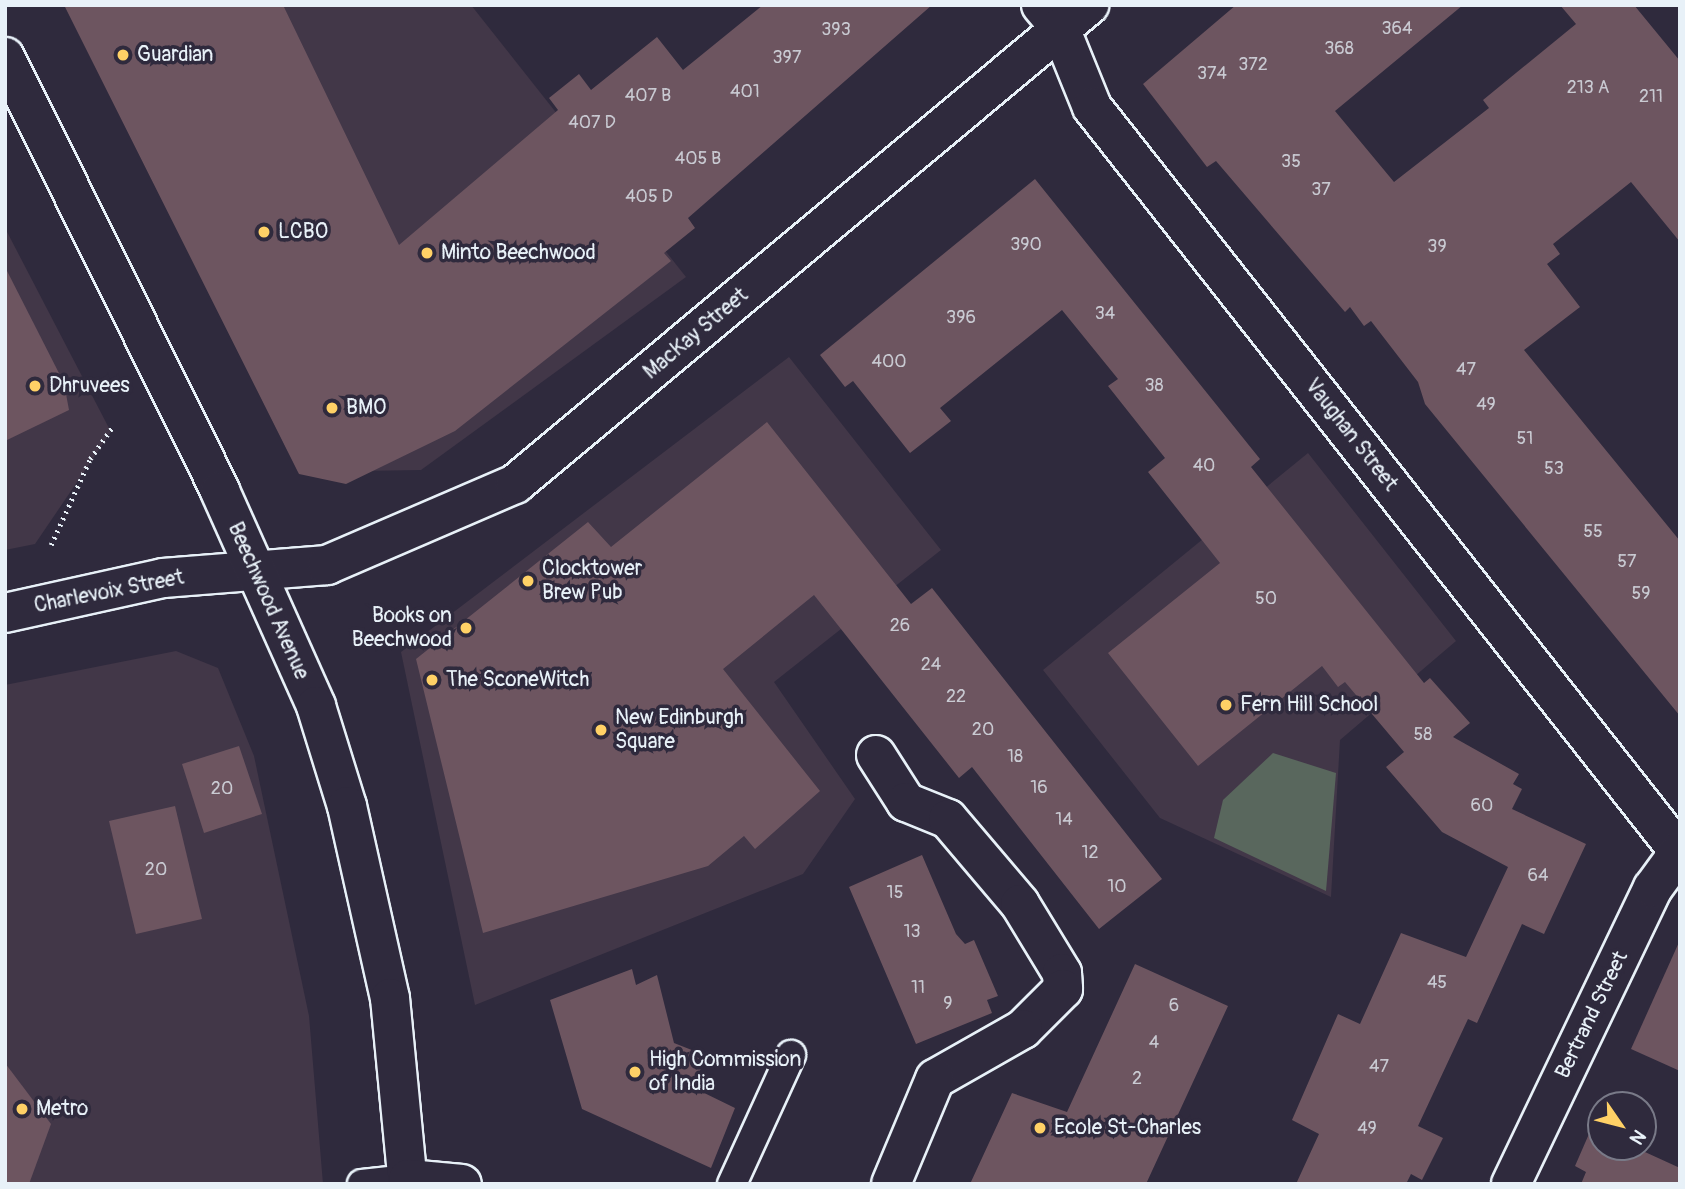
<!DOCTYPE html>
<html>
<head>
<meta charset="utf-8">
<style>
  body { margin:0 }
  #map { position:relative; width:1685px; height:1189px; overflow:hidden; background:#2f2a3d; font-family:Pangolin,sans-serif }
  div>[style] { position:absolute }
  [style*='--x'] { left:calc(var(--x)*1px); top:calc(var(--y)*1px); width:calc(var(--w)*1px); rotate:calc(var(--a)*1deg) }
  .built>* { inset:0; background:#423748 }
  .green>* { inset:0; background:#59675d }
  .building>* { inset:0; background:#6d5560 }
  .path>* { height:4.5px; margin-top:-2.25px; transform-origin:0; background:repeating-linear-gradient(90deg,#e8f1f8 0 2px,transparent 0 7px) }
  .roads { filter:drop-shadow(2px 0 #e8f1f8) drop-shadow(-2px 0 #e8f1f8) drop-shadow(0 2px #e8f1f8) drop-shadow(0 -2px #e8f1f8) }
  .lane>* { height:28px; margin:-14px; padding:0 14px; transform-origin:14px; border-radius:14px; background:#2f2a3d }
  .street>* { height:38px; margin:-19px; padding:0 19px; transform-origin:19px; border-radius:19px; background:#2f2a3d }
  .secondary>* { height:38px; margin:-19px; padding:0 19px; transform-origin:19px; border-radius:19px; background:#2f2a3d }
  .dots>* { width:19px; height:19px; translate:-50% -50%; box-sizing:border-box; border:4px solid #2f2a3d; border-radius:50% }
  span { translate:-50% -50%; white-space:nowrap; text-align:center; line-height:1.15; -webkit-text-stroke:7px #2f2a3d; paint-order:stroke }
  .number-label { font-size:18px; color:#c9cad2 }
  .number-label span { -webkit-text-stroke-width:0 }
  .poi-label { font-size:21px; color:#e8f1f8 }
  .left { translate:0 -50%; text-align:left }
  .right { translate:-100% -50%; text-align:right }
  .street-label { font-size:21px; color:#e8f1f8 }
  .frame { position:absolute; inset:0; border:7px solid #e8f1f8; pointer-events:none }
  .north { position:absolute; left:1587px; top:1091px; width:70px; height:70px; box-sizing:border-box; background:#2f2a3d; border:2px solid #797a88; border-radius:50%; rotate:125deg; font-size:19px; font-weight:700; line-height:28px; text-align:center; color:#e8f1f8 }
  .north::after { content:''; display:block; margin:auto; width:24px; height:32px; background:#ffd166; clip-path:polygon(50% 0,100% 100%,50% 72%,0 100%) }
</style>
</head>
<body>
<div id="map">
  <div class="built">
    <i style="clip-path:polygon(67px 5px,471px 5px,686px 277px,421px 470px,298px 472px)"></i>
    <i style="clip-path:polygon(5px 228px,111px 432px,35px 544px,5px 550px)"></i>
    <i style="clip-path:polygon(789px 357px,941px 550px,774px 682px,855px 799px,803px 874px,475px 1005px,401px 652px)"></i>
    <i style="clip-path:polygon(1308px 453px,1456px 641px,1340px 740px,1331px 897px,1160px 818px,1043px 670px)"></i>
    <i style="clip-path:polygon(176px 651px,218px 668px,254px 756px,309px 1016px,323px 1184px,5px 1184px,5px 685px)"></i>
  </div>
  <div class="green">
    <i style="clip-path:polygon(1273px 753px,1336px 773px,1326px 891px,1214px 838px,1223px 800px)"></i>
  </div>
  <div class="building">
    <i style="clip-path:polygon(64px 5px,283px 5px,399px 245px,558px 110px,549px 98px,579px 74px,591px 90px,657px 37px,683px 70px,763px 5px,932px 5px,688px 218px,695px 228px,664px 253px,671px 261px,455px 431px,346px 484px,299px 474px)"></i>
    <i style="clip-path:polygon(1236px 5px,1463px 5px,1335px 111px,1394px 182px,1489px 108px,1483px 100px,1576px 24px,1560px 5px,1634px 5px,1680px 61px,1680px 242px,1631px 182px,1553px 244px,1560px 254px,1547px 264px,1580px 307px,1524px 350px,1680px 541px,1680px 716px,1425px 404px,1418px 382px,1371px 321px,1364px 326px,1350px 307px,1345px 312px,1216px 161px,1207px 167px,1143px 84px)"></i>
    <i style="clip-path:polygon(1035px 179px,1260px 459px,1251px 467px,1424px 683px,1430px 678px,1470px 723px,1453px 737px,1519px 774px,1513px 784px,1522px 789px,1512px 809px,1586px 844px,1544px 934px,1522px 924px,1477px 1023px,1468px 1019px,1418px 1126px,1443px 1138px,1422px 1180px,1411px 1174px,1406px 1184px,1296px 1184px,1319px 1134px,1292px 1120px,1338px 1014px,1360px 1024px,1401px 933px,1466px 957px,1508px 867px,1442px 832px,1386px 767px,1404px 752px,1345px 682px,1338px 687px,1322px 666px,1198px 766px,1108px 653px,1220px 563px,1148px 472px,1165px 458px,1108px 386px,1118px 379px,1062px 310px,940px 408px,951px 421px,910px 453px,853px 381px,845px 387px,820px 355px)"></i>
    <i style="clip-path:polygon(5px 267px,64px 383px,69px 410px,5px 441px)"></i>
    <i style="clip-path:polygon(767px 422px,911px 604px,932px 588px,1162px 879px,1099px 929px,972px 767px,959px 778px,814px 595px,723px 669px,820px 791px,755px 849px,744px 836px,708px 866px,483px 933px,416px 659px,588px 522px,611px 547px)"></i>
    <i style="clip-path:polygon(239px 746px,262px 814px,204px 833px,182px 764px)"></i>
    <i style="clip-path:polygon(175px 806px,202px 919px,136px 934px,109px 821px)"></i>
    <i style="clip-path:polygon(922px 855px,956px 934px,965px 944px,974px 940px,998px 996px,987px 1000px,992px 1013px,916px 1044px,849px 887px)"></i>
    <i style="clip-path:polygon(1680px 940px,1680px 1071px,1631px 1049px)"></i>
    <i style="clip-path:polygon(1135px 964px,1228px 1006px,1146px 1184px,970px 1184px,1012px 1093px,1067px 1112px)"></i>
    <i style="clip-path:polygon(632px 969px,636px 985px,657px 975px,674px 1043px,707px 1056px,692px 1087px,735px 1108px,711px 1168px,582px 1109px,550px 1000px)"></i>
    <i style="clip-path:polygon(5px 1063px,51px 1124px,29px 1184px,5px 1184px)"></i>
    <i style="clip-path:polygon(1592px 1127px,1601px 1132px,1601px 1147px,1634px 1147px,1680px 1168px,1680px 1184px,1581px 1184px,1586px 1172px,1575px 1166px)"></i>
  </div>
  <div class="path">
    <i style="--x:51;--y:545;--w:94;--a:-65.6"></i>
    <i style="--x:90;--y:459;--w:38;--a:-55"></i>
  </div>
  <div class="roads">
    <div class="lane">
      <i style="--x:362;--y:1184;--w:46;--a:-6.2"></i>
      <i style="--x:732;--y:1184;--w:142;--a:-65.4"></i>
    </div>
    <div class="street">
      <i style="--x:1041;--y:5;--w:30;--a:50"></i>
      <i style="--x:1060;--y:28;--w:85;--a:67.9"></i>
      <i style="--x:1092;--y:107;--w:950;--a:51.75"></i>
      <i style="--x:5;--y:613;--w:162;--a:-12.5"></i>
      <i style="--x:163;--y:578;--w:165;--a:-4.5"></i>
      <i style="--x:327;--y:565;--w:205;--a:-23.3"></i>
      <i style="--x:515;--y:484;--w:748;--a:-39.84"></i>
      <i style="--x:876;--y:755;--w:56;--a:57.4"></i>
      <i style="--x:906;--y:802;--w:45;--a:22"></i>
      <i style="--x:948;--y:819;--w:111;--a:49.7"></i>
      <i style="--x:1020;--y:904;--w:81;--a:58.7"></i>
      <i style="--x:1062;--y:973;--w:16;--a:86"></i>
      <i style="--x:1063;--y:989;--w:57;--a:135"></i>
      <i style="--x:1023;--y:1029;--w:101;--a:150.4"></i>
      <i style="--x:935;--y:1079;--w:114;--a:112.7"></i>
      <i style="--x:1511;--y:1184;--w:328;--a:-64.4"></i>
      <i style="--x:1653;--y:888;--w:46;--a:-53.9"></i>
    </div>
    <div class="secondary">
      <i style="--x:5;--y:57;--w:484;--a:63.6"></i>
      <i style="--x:220;--y:491;--w:235;--a:65.9"></i>
      <i style="--x:316;--y:706;--w:105;--a:72.8"></i>
      <i style="--x:347;--y:806;--w:197;--a:77.4"></i>
      <i style="--x:390;--y:998;--w:187;--a:84.5"></i>
      <i style="--x:408;--y:1179;--w:54;--a:5.3"></i>
    </div>
  </div>
  <div class="dots">
    <i style="left:123px;top:55px;background:#ffd166"></i>
    <i style="left:264px;top:232px;background:#ffd166"></i>
    <i style="left:427px;top:253px;background:#ffd166"></i>
    <i style="left:35px;top:386px;background:#ffd166"></i>
    <i style="left:332px;top:408px;background:#ffd166"></i>
    <i style="left:528px;top:581px;background:#ffd166"></i>
    <i style="left:466px;top:628px;background:#ffd166"></i>
    <i style="left:432px;top:680px;background:#ffd166"></i>
    <i style="left:1226px;top:705px;background:#ffd166"></i>
    <i style="left:601px;top:730px;background:#ffd166"></i>
    <i style="left:635px;top:1072px;background:#ffd166"></i>
    <i style="left:22px;top:1109px;background:#ffd166"></i>
    <i style="left:1040px;top:1128px;background:#ffd166"></i>
  </div>
  <div class="number-label">
    <span style="left:1397px;top:29px">364</span>
    <span style="left:836px;top:30px">393</span>
    <span style="left:1339px;top:49px">368</span>
    <span style="left:787px;top:58px">397</span>
    <span style="left:1253px;top:65px">372</span>
    <span style="left:1212px;top:74px">374</span>
    <span style="left:1588px;top:88px">213 A</span>
    <span style="left:745px;top:92px">401</span>
    <span style="left:648px;top:96px">407 B</span>
    <span style="left:1651px;top:97px">211</span>
    <span style="left:592px;top:123px">407 D</span>
    <span style="left:698px;top:159px">405 B</span>
    <span style="left:1291px;top:162px">35</span>
    <span style="left:1321px;top:190px">37</span>
    <span style="left:649px;top:197px">405 D</span>
    <span style="left:1026px;top:245px">390</span>
    <span style="left:1437px;top:247px">39</span>
    <span style="left:1105px;top:314px">34</span>
    <span style="left:961px;top:318px">396</span>
    <span style="left:889px;top:362px">400</span>
    <span style="left:1466px;top:370px">47</span>
    <span style="left:1154px;top:386px">38</span>
    <span style="left:1486px;top:405px">49</span>
    <span style="left:1525px;top:439px">51</span>
    <span style="left:1204px;top:466px">40</span>
    <span style="left:1554px;top:469px">53</span>
    <span style="left:1593px;top:532px">55</span>
    <span style="left:1627px;top:562px">57</span>
    <span style="left:1641px;top:594px">59</span>
    <span style="left:1266px;top:599px">50</span>
    <span style="left:900px;top:626px">26</span>
    <span style="left:931px;top:665px">24</span>
    <span style="left:956px;top:697px">22</span>
    <span style="left:983px;top:730px">20</span>
    <span style="left:1423px;top:735px">58</span>
    <span style="left:1015px;top:757px">18</span>
    <span style="left:1039px;top:788px">16</span>
    <span style="left:222px;top:789px">20</span>
    <span style="left:1482px;top:806px">60</span>
    <span style="left:1064px;top:820px">14</span>
    <span style="left:1090px;top:853px">12</span>
    <span style="left:156px;top:870px">20</span>
    <span style="left:1538px;top:876px">64</span>
    <span style="left:1117px;top:887px">10</span>
    <span style="left:895px;top:893px">15</span>
    <span style="left:912px;top:932px">13</span>
    <span style="left:1437px;top:983px">45</span>
    <span style="left:918px;top:988px">11</span>
    <span style="left:948px;top:1004px">9</span>
    <span style="left:1174px;top:1006px">6</span>
    <span style="left:1154px;top:1043px">4</span>
    <span style="left:1379px;top:1067px">47</span>
    <span style="left:1137px;top:1079px">2</span>
    <span style="left:1367px;top:1129px">49</span>
  </div>
  <div class="poi-label">
    <span class="left" style="left:137px;top:55px">Guardian</span>
    <span class="left" style="left:278px;top:232px">LCBO</span>
    <span class="left" style="left:441px;top:253px">Minto Beechwood</span>
    <span class="left" style="left:49px;top:386px">Dhruvees</span>
    <span class="left" style="left:346px;top:408px">BMO</span>
    <span class="left" style="left:542px;top:581px">Clocktower<br>Brew Pub</span>
    <span class="right" style="left:452px;top:628px">Books on<br>Beechwood</span>
    <span class="left" style="left:446px;top:680px">The SconeWitch</span>
    <span class="left" style="left:1240px;top:705px">Fern Hill School</span>
    <span class="left" style="left:615px;top:730px">New Edinburgh<br>Square</span>
    <span class="left" style="left:649px;top:1072px">High Commission<br>of India</span>
    <span class="left" style="left:36px;top:1109px">Metro</span>
    <span class="left" style="left:1054px;top:1128px">Ecole St-Charles</span>
  </div>
  <div class="street-label">
    <span style="left:696px;top:334px;rotate:-40deg">MacKay Street</span>
    <span style="left:1351px;top:435px;rotate:52deg">Vaughan Street</span>
    <span style="left:109px;top:592px;rotate:-11deg">Charlevoix Street</span>
    <span style="left:268px;top:601px;rotate:66deg">Beechwood Avenue</span>
    <span style="left:1592px;top:1015px;rotate:-64deg">Bertrand Street</span>
  </div>
  <div class="frame"></div>
  <div class="north">N</div>
</div>
</body>
</html>
